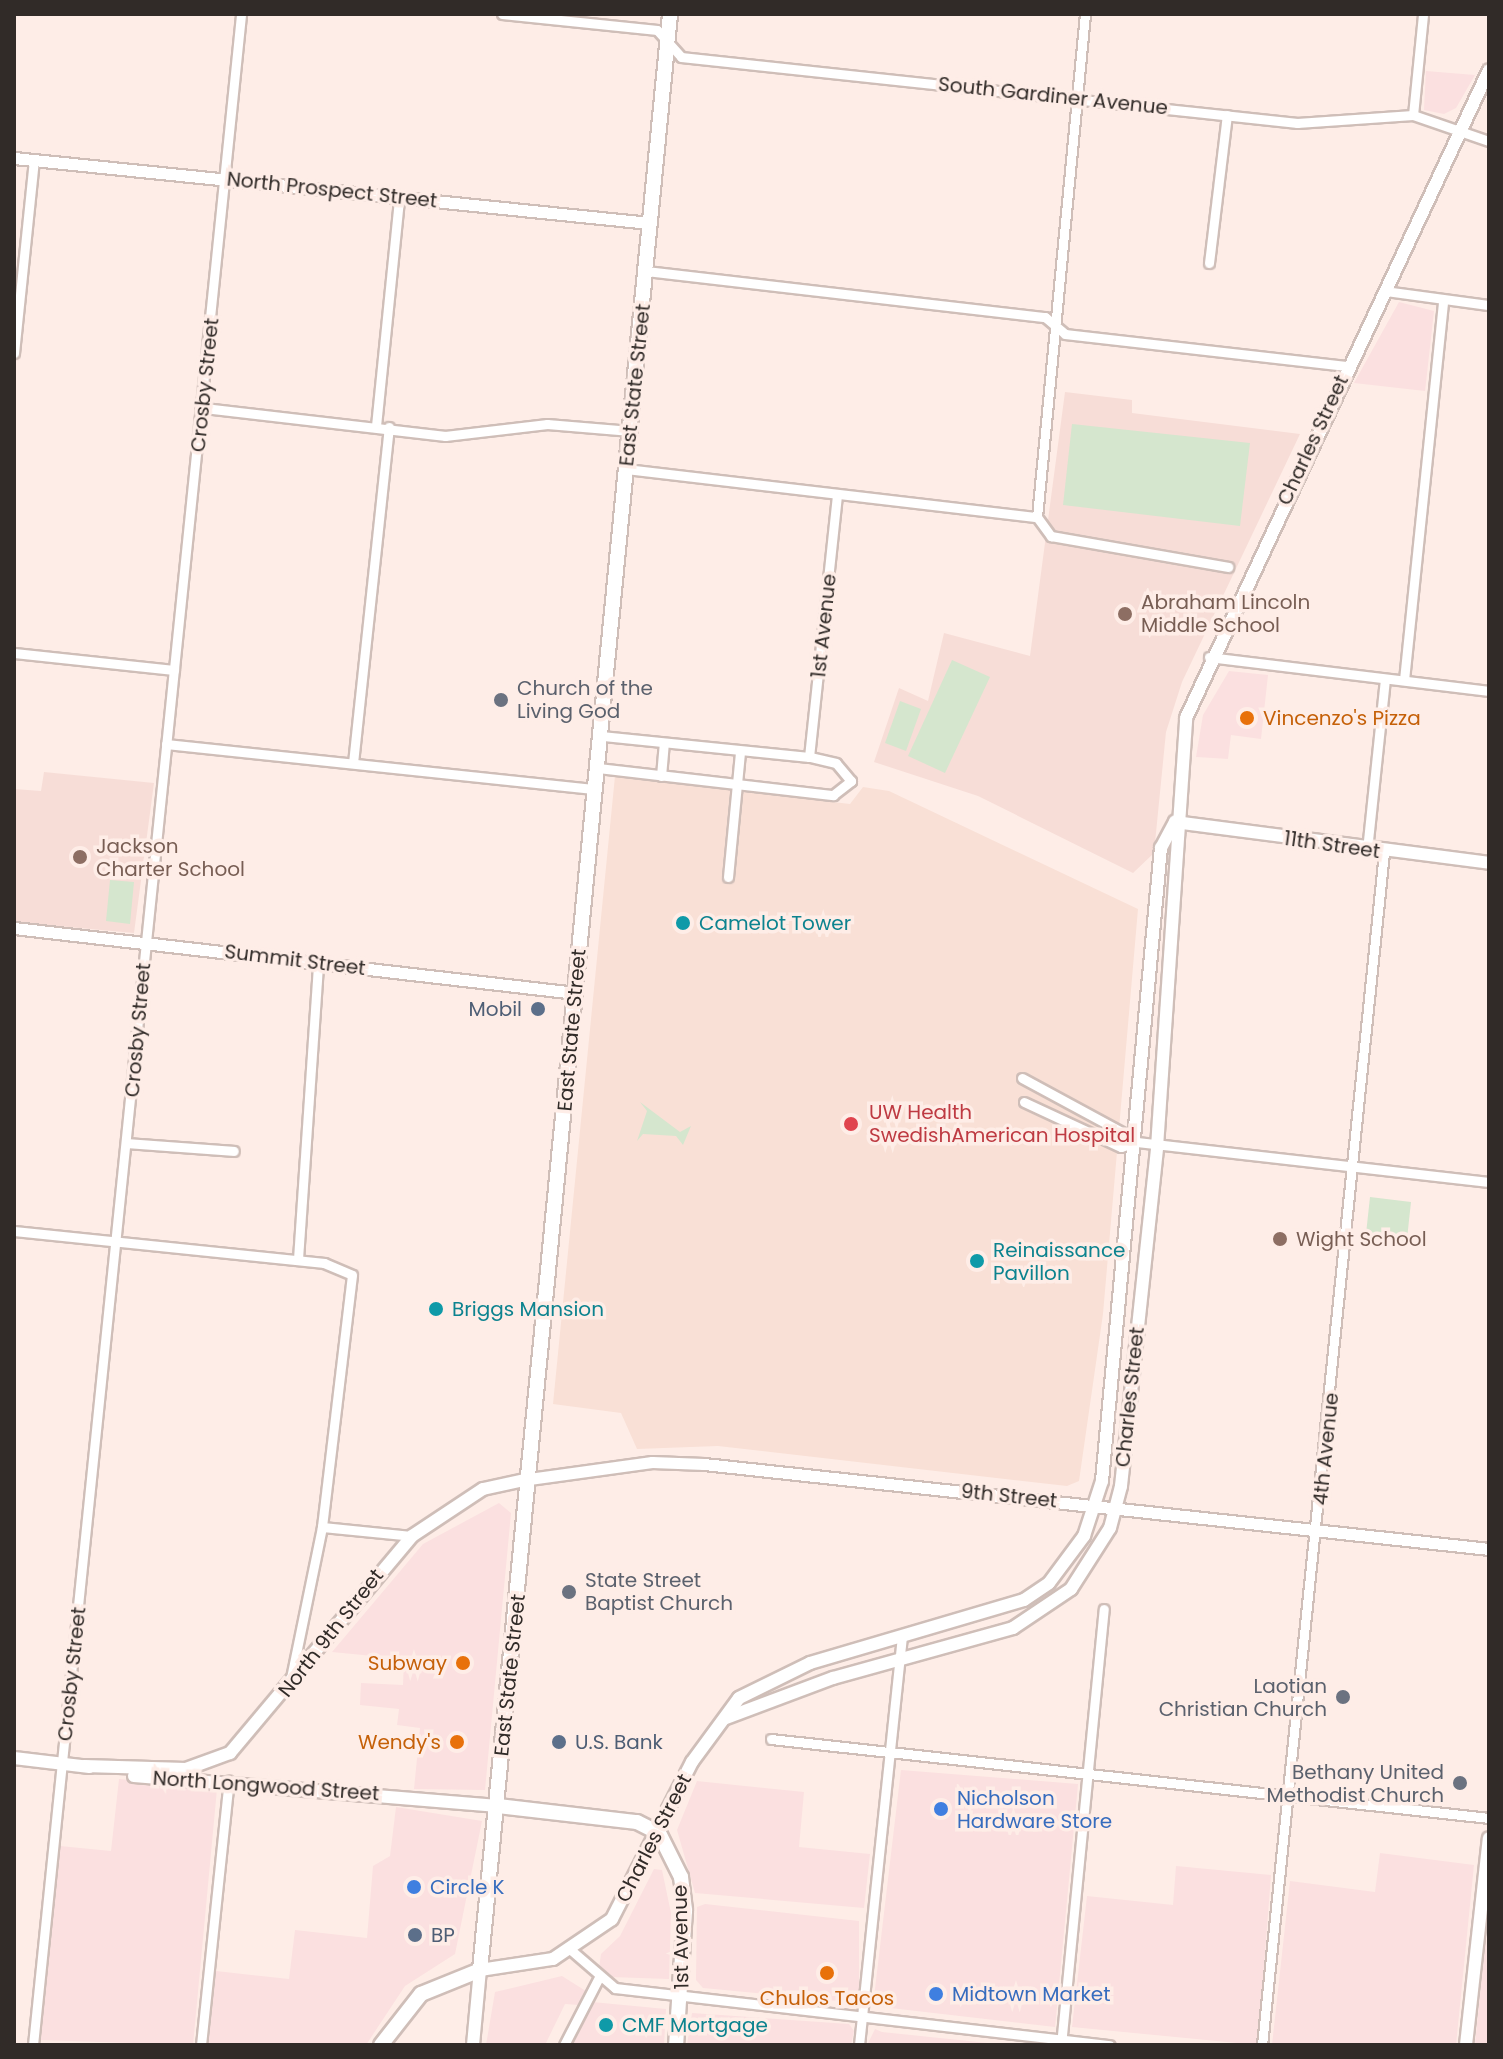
<!DOCTYPE html>
<html>
<head>
<meta charset="utf-8">
<style>
  body { margin:0 }
  #map { position:relative; width:1503px; height:2059px; overflow:hidden; background:#feede7; font-family:Poppins,sans-serif }
  div>[style] { position:absolute }
  [style*='--x'] { left:calc(var(--x)*1px); top:calc(var(--y)*1px); width:calc(var(--w)*1px); rotate:calc(var(--a)*1deg) }
  .commercial>* { inset:0; background:#fbe0e0 }
  .built>* { inset:0; background:#f9e0d6 }
  .education>* { inset:0; background:#f7ddd7 }
  .green>* { inset:0; background:#d5e6ce }
  .roads { filter:drop-shadow(2px 0 #cfbeb8) drop-shadow(-2px 0 #cfbeb8) drop-shadow(0 2px #cfbeb8) drop-shadow(0 -2px #cfbeb8) }
  .minor>* { height:9px; margin:-4.5px; padding:0 4.5px; transform-origin:4.5px; border-radius:4.5px; background:#fff }
  .tertiary>* { height:11px; margin:-5.5px; padding:0 5.5px; transform-origin:5.5px; border-radius:5.5px; background:#fff }
  .secondary>* { height:12px; margin:-6px; padding:0 6px; transform-origin:6px; border-radius:6px; background:#fff }
  .primary>* { height:14px; margin:-7px; padding:0 7px; transform-origin:7px; border-radius:7px; background:#fff }
  .dots>* { width:22px; height:22px; translate:-50% -50%; box-sizing:border-box; border:4px solid #feede7; border-radius:50% }
  span { translate:-50% -50%; white-space:nowrap; text-align:center; line-height:1.15; -webkit-text-stroke:7px #feede7; paint-order:stroke }
  .street-label { font-size:20px; color:#312b28 }
  .education-label { font-size:20px; color:#785e54 }
  .left { translate:0 -50%; text-align:left }
  .worship-label { font-size:20px; color:#5b616d }
  .right { translate:-100% -50%; text-align:right }
  .food-label { font-size:20px; color:#c56008 }
  .culture-label { font-size:20px; color:#0d838f }
  .service-label { font-size:20px; color:#4e5e75 }
  .health-label { font-size:20px; color:#be3a42 }
  .shop-label { font-size:20px; color:#366cbe }
  .frame { position:absolute; inset:0; border:16px solid #312b28; pointer-events:none }
</style>
</head>
<body>
<div id="map">
  <div class="commercial">
    <i style="clip-path:polygon(1426px 71px,1475px 75px,1456px 108px,1444px 114px,1424px 110px)"></i>
    <i style="clip-path:polygon(1399px 302px,1434px 311px,1425px 391px,1354px 383px)"></i>
    <i style="clip-path:polygon(1229px 671px,1268px 675px,1261px 739px,1231px 735px,1228px 759px,1196px 757px,1203px 715px)"></i>
    <i style="clip-path:polygon(499px 1503px,511px 1513px,485px 1790px,414px 1789px,420px 1728px,397px 1725px,399px 1709px,360px 1705px,361px 1683px,403px 1685px,404px 1659px,332px 1652px,423px 1544px)"></i>
    <i style="clip-path:polygon(901px 1770px,1078px 1784px,1055px 2027px,873px 2006px)"></i>
    <i style="clip-path:polygon(119px 1779px,217px 1789px,193px 2045px,40px 2040px,60px 1846px,111px 1851px)"></i>
    <i style="clip-path:polygon(697px 1781px,804px 1792px,799px 1847px,870px 1854px,864px 1908px,695px 1893px,677px 1830px)"></i>
    <i style="clip-path:polygon(396px 1807px,482px 1821px,455px 1954px,405px 1986px,366px 2045px,208px 2045px,216px 1971px,289px 1979px,295px 1930px,367px 1938px,373px 1866px,390px 1856px)"></i>
    <i style="clip-path:polygon(1380px 1853px,1474px 1865px,1456px 2045px,1272px 2045px,1290px 1881px,1375px 1892px)"></i>
    <i style="clip-path:polygon(1176px 1866px,1271px 1875px,1258px 2045px,1072px 2027px,1087px 1896px,1173px 1905px)"></i>
    <i style="clip-path:polygon(654px 1869px,662px 1870px,671px 1913px,669px 1979px,610px 1977px,599px 1968px,601px 1954px,620px 1936px)"></i>
    <i style="clip-path:polygon(705px 1904px,859px 1921px,859px 2003px,703px 1988px,696px 1980px,697px 1907px)"></i>
    <i style="clip-path:polygon(1486px 1934px,1489px 2045px,1475px 2045px)"></i>
    <i style="clip-path:polygon(562px 1976px,589px 1993px,579px 2005px,565px 2004px,545px 2045px,486px 2045px,495px 1992px)"></i>
    <i style="clip-path:polygon(592px 2002px,666px 2009px,664px 2045px,571px 2045px)"></i>
    <i style="clip-path:polygon(692px 2013px,849px 2024px,854px 2031px,851px 2045px,687px 2045px)"></i>
    <i style="clip-path:polygon(875px 2029px,882px 2032px,1007px 2045px,867px 2045px)"></i>
  </div>
  <div class="built">
    <i style="clip-path:polygon(615px 776px,850px 804px,863px 787px,889px 791px,1138px 909px,1103px 1314px,1079px 1481px,1067px 1486px,718px 1446px,637px 1449px,621px 1413px,553px 1404px)"></i>
  </div>
  <div class="education">
    <i style="clip-path:polygon(1065px 392px,1132px 400px,1132px 413px,1300px 434px,1182px 682px,1166px 732px,1154px 853px,1133px 873px,978px 796px,874px 762px,899px 688px,928px 701px,944px 633px,1030px 656px)"></i>
    <i style="clip-path:polygon(44px 772px,154px 783px,134px 933px,14px 922px,14px 789px,41px 791px)"></i>
  </div>
  <div class="green">
    <i style="clip-path:polygon(1072px 424px,1250px 443px,1240px 526px,1063px 505px)"></i>
    <i style="clip-path:polygon(952px 660px,990px 677px,945px 773px,908px 756px)"></i>
    <i style="clip-path:polygon(900px 701px,921px 709px,906px 751px,885px 743px)"></i>
    <i style="clip-path:polygon(110px 880px,134px 882px,130px 924px,106px 921px)"></i>
    <i style="clip-path:polygon(640px 1102px,680px 1132px,691px 1126px,683px 1145px,676px 1136px,643px 1134px,637px 1141px,647px 1111px)"></i>
    <i style="clip-path:polygon(1370px 1197px,1411px 1202px,1406px 1248px,1365px 1243px)"></i>
  </div>
  <div class="roads">
    <div class="minor">
      <i style="--x:502;--y:14;--w:156;--a:5.9"></i>
      <i style="--x:657;--y:30;--w:36;--a:48"></i>
      <i style="--x:681;--y:57;--w:620;--a:6.12"></i>
      <i style="--x:1297;--y:123;--w:116;--a:-3.9"></i>
      <i style="--x:1413;--y:115;--w:80;--a:18.9"></i>
      <i style="--x:1413;--y:115;--w:101;--a:-84.3"></i>
      <i style="--x:1209;--y:263;--w:149;--a:-83.1"></i>
      <i style="--x:646;--y:271;--w:402;--a:6.6"></i>
      <i style="--x:1045;--y:317;--w:26;--a:40"></i>
      <i style="--x:1065;--y:334;--w:285;--a:6.5"></i>
      <i style="--x:1385;--y:291;--w:105;--a:7.7"></i>
      <i style="--x:14;--y:353;--w:194;--a:-84.1"></i>
      <i style="--x:204;--y:408;--w:243;--a:6.6"></i>
      <i style="--x:445;--y:436;--w:103;--a:-6.7"></i>
      <i style="--x:547;--y:424;--w:84;--a:4.8"></i>
      <i style="--x:376;--y:426;--w:229;--a:-84.2"></i>
      <i style="--x:626;--y:469;--w:414;--a:6.7"></i>
      <i style="--x:1037;--y:517;--w:24;--a:54"></i>
      <i style="--x:1051;--y:536;--w:180;--a:9.9"></i>
      <i style="--x:1037;--y:517;--w:505;--a:-84.55"></i>
      <i style="--x:14;--y:653;--w:161;--a:6.1"></i>
      <i style="--x:1209;--y:657;--w:282;--a:6.9"></i>
      <i style="--x:1404;--y:680;--w:382;--a:-84.1"></i>
      <i style="--x:166;--y:744;--w:432;--a:6"></i>
      <i style="--x:809;--y:757;--w:264;--a:-83.9"></i>
      <i style="--x:353;--y:763;--w:338;--a:-83.9"></i>
      <i style="--x:598;--y:768;--w:237;--a:6.6"></i>
      <i style="--x:833;--y:795;--w:23;--a:-38"></i>
      <i style="--x:851;--y:781;--w:23;--a:-130"></i>
      <i style="--x:836;--y:763;--w:28;--a:-167"></i>
      <i style="--x:809;--y:757;--w:209;--a:-174.2"></i>
      <i style="--x:661;--y:776;--w:32;--a:-85"></i>
      <i style="--x:1367;--y:850;--w:172;--a:-84"></i>
      <i style="--x:728;--y:877;--w:126;--a:-84.5"></i>
      <i style="--x:1022;--y:1078;--w:128;--a:28.4"></i>
      <i style="--x:1024;--y:1102;--w:107;--a:24.9"></i>
      <i style="--x:1121;--y:1147;--w:17;--a:-17"></i>
      <i style="--x:1137;--y:1142;--w:354;--a:6.5"></i>
      <i style="--x:127;--y:1143;--w:107;--a:4.3"></i>
      <i style="--x:14;--y:1231;--w:312;--a:5.9"></i>
      <i style="--x:324;--y:1263;--w:30;--a:23"></i>
      <i style="--x:352;--y:1275;--w:254;--a:96.8"></i>
      <i style="--x:322;--y:1527;--w:154;--a:101.6"></i>
      <i style="--x:298;--y:1259;--w:298;--a:-86.1"></i>
      <i style="--x:322;--y:1527;--w:90;--a:5.7"></i>
      <i style="--x:771;--y:1739;--w:722;--a:6.28"></i>
      <i style="--x:571;--y:1950;--w:58;--a:40.8"></i>
      <i style="--x:615;--y:1988;--w:498;--a:6.6"></i>
      <i style="--x:33;--y:2045;--w:2042;--a:-84.15"></i>
      <i style="--x:201;--y:2045;--w:266;--a:-84"></i>
      <i style="--x:564;--y:2045;--w:74;--a:-62.7"></i>
      <i style="--x:859;--y:2045;--w:408;--a:-84"></i>
      <i style="--x:1061;--y:2045;--w:438;--a:-84.4"></i>
      <i style="--x:1262;--y:2045;--w:1199;--a:-84.16"></i>
    </div>
    <div class="tertiary">
      <i style="--x:14;--y:158;--w:639;--a:5.84"></i>
      <i style="--x:14;--y:928;--w:566;--a:6.6"></i>
      <i style="--x:529;--y:1479;--w:124;--a:-7.9"></i>
      <i style="--x:652;--y:1462;--w:52;--a:2.2"></i>
      <i style="--x:704;--y:1464;--w:790;--a:6.18"></i>
    </div>
    <div class="secondary">
      <i style="--x:1175;--y:822;--w:317;--a:7.4"></i>
      <i style="--x:726;--y:1718;--w:114;--a:-20.5"></i>
      <i style="--x:833;--y:1678;--w:187;--a:-15.5"></i>
      <i style="--x:1013;--y:1628;--w:70;--a:-33.9"></i>
      <i style="--x:1071;--y:1589;--w:72;--a:-57.4"></i>
      <i style="--x:1110;--y:1528;--w:43;--a:-75.3"></i>
      <i style="--x:1121;--y:1486;--w:341;--a:-83.9"></i>
      <i style="--x:1157;--y:1147;--w:430;--a:-86.1"></i>
      <i style="--x:1186;--y:718;--w:715;--a:-64.94"></i>
      <i style="--x:14;--y:1758;--w:76;--a:6.8"></i>
      <i style="--x:84;--y:1766;--w:102;--a:1.7"></i>
      <i style="--x:186;--y:1769;--w:47;--a:-20"></i>
      <i style="--x:230;--y:1753;--w:283;--a:-50"></i>
      <i style="--x:412;--y:1536;--w:85;--a:-33.5"></i>
      <i style="--x:483;--y:1489;--w:47;--a:-12.3"></i>
      <i style="--x:134;--y:1776;--w:365;--a:4.7"></i>
      <i style="--x:473;--y:2045;--w:75;--a:-84.7"></i>
      <i style="--x:480;--y:1970;--w:74;--a:-8.6"></i>
      <i style="--x:553;--y:1959;--w:71;--a:-34.1"></i>
      <i style="--x:612;--y:1919;--w:176;--a:-63"></i>
      <i style="--x:692;--y:1762;--w:79;--a:-53.7"></i>
      <i style="--x:739;--y:1698;--w:79;--a:-26.2"></i>
      <i style="--x:810;--y:1663;--w:223;--a:-16.4"></i>
      <i style="--x:1024;--y:1600;--w:30;--a:-34"></i>
      <i style="--x:1049;--y:1583;--w:59;--a:-53.3"></i>
      <i style="--x:1084;--y:1536;--w:58;--a:-71.9"></i>
      <i style="--x:1102;--y:1481;--w:636;--a:-84.68"></i>
      <i style="--x:1161;--y:848;--w:30;--a:-62"></i>
      <i style="--x:1466;--y:2045;--w:208;--a:-83.7"></i>
    </div>
    <div class="primary">
      <i style="--x:498;--y:1806;--w:140;--a:6.6"></i>
      <i style="--x:637;--y:1822;--w:25;--a:27"></i>
      <i style="--x:659;--y:1833;--w:49;--a:63.4"></i>
      <i style="--x:681;--y:1877;--w:34;--a:83"></i>
      <i style="--x:685;--y:1911;--w:134;--a:93.8"></i>
      <i style="--x:381;--y:2045;--w:65;--a:-51.9"></i>
      <i style="--x:421;--y:1994;--w:64;--a:-22.1"></i>
      <i style="--x:480;--y:1970;--w:1965;--a:-84.45"></i>
    </div>
  </div>
  <div class="dots">
    <i style="left:1125px;top:614px;background:#8d6e63"></i>
    <i style="left:501px;top:700px;background:#6b7280"></i>
    <i style="left:1247px;top:718px;background:#e8710a"></i>
    <i style="left:80px;top:857px;background:#8d6e63"></i>
    <i style="left:683px;top:923px;background:#0f9aa8"></i>
    <i style="left:538px;top:1009px;background:#5c6f8a"></i>
    <i style="left:851px;top:1124px;background:#e0444e"></i>
    <i style="left:1280px;top:1239px;background:#8d6e63"></i>
    <i style="left:977px;top:1261px;background:#0f9aa8"></i>
    <i style="left:436px;top:1309px;background:#0f9aa8"></i>
    <i style="left:569px;top:1592px;background:#6b7280"></i>
    <i style="left:463px;top:1663px;background:#e8710a"></i>
    <i style="left:1343px;top:1697px;background:#6b7280"></i>
    <i style="left:457px;top:1742px;background:#e8710a"></i>
    <i style="left:559px;top:1742px;background:#5c6f8a"></i>
    <i style="left:1460px;top:1783px;background:#6b7280"></i>
    <i style="left:941px;top:1809px;background:#3f7fe0"></i>
    <i style="left:414px;top:1887px;background:#3f7fe0"></i>
    <i style="left:415px;top:1935px;background:#5c6f8a"></i>
    <i style="left:827px;top:1973px;background:#e8710a"></i>
    <i style="left:936px;top:1994px;background:#3f7fe0"></i>
    <i style="left:606px;top:2025px;background:#0f9aa8"></i>
  </div>
  <div class="street-label">
    <span style="left:1053px;top:96px;rotate:6deg">South Gardiner Avenue</span>
    <span style="left:332px;top:190px;rotate:6deg">North Prospect Street</span>
    <span style="left:205px;top:385px;rotate:-84deg">Crosby Street</span>
    <span style="left:635px;top:385px;rotate:-84deg">East State Street</span>
    <span style="left:1313px;top:440px;rotate:-65deg">Charles Street</span>
    <span style="left:824px;top:626px;rotate:-84deg">1st Avenue</span>
    <span style="left:1332px;top:845px;rotate:8deg">11th Street</span>
    <span style="left:295px;top:960px;rotate:7deg">Summit Street</span>
    <span style="left:138px;top:1030px;rotate:-85deg">Crosby Street</span>
    <span style="left:572px;top:1030px;rotate:-85deg">East State Street</span>
    <span style="left:1130px;top:1397px;rotate:-84deg">Charles Street</span>
    <span style="left:1326px;top:1449px;rotate:-84deg">4th Avenue</span>
    <span style="left:1009px;top:1496px;rotate:6deg">9th Street</span>
    <span style="left:331px;top:1633px;rotate:-52deg">North 9th Street</span>
    <span style="left:72px;top:1674px;rotate:-84deg">Crosby Street</span>
    <span style="left:510px;top:1675px;rotate:-84deg">East State Street</span>
    <span style="left:266px;top:1786px;rotate:4deg">North Longwood Street</span>
    <span style="left:654px;top:1838px;rotate:-63deg">Charles Street</span>
    <span style="left:681px;top:1937px;rotate:-91deg">1st Avenue</span>
  </div>
  <div class="education-label">
    <span class="left" style="left:1141px;top:614px">Abraham Lincoln<br>Middle School</span>
    <span class="left" style="left:96px;top:858px">Jackson<br>Charter School</span>
    <span class="left" style="left:1296px;top:1239px">Wight School</span>
  </div>
  <div class="worship-label">
    <span class="left" style="left:517px;top:700px">Church of the<br>Living God</span>
    <span class="left" style="left:585px;top:1592px">State Street<br>Baptist Church</span>
    <span class="right" style="left:1327px;top:1698px">Laotian<br>Christian Church</span>
    <span class="right" style="left:1444px;top:1784px">Bethany United<br>Methodist Church</span>
  </div>
  <div class="food-label">
    <span class="left" style="left:1263px;top:718px">Vincenzo's Pizza</span>
    <span class="right" style="left:447px;top:1663px">Subway</span>
    <span class="right" style="left:441px;top:1742px">Wendy's</span>
    <span style="left:827px;top:1998px">Chulos Tacos</span>
  </div>
  <div class="culture-label">
    <span class="left" style="left:699px;top:923px">Camelot Tower</span>
    <span class="left" style="left:993px;top:1262px">Reinaissance<br>Pavillon</span>
    <span class="left" style="left:452px;top:1309px">Briggs Mansion</span>
    <span class="left" style="left:622px;top:2025px">CMF Mortgage</span>
  </div>
  <div class="service-label">
    <span class="right" style="left:522px;top:1009px">Mobil</span>
    <span class="left" style="left:575px;top:1742px">U.S. Bank</span>
    <span class="left" style="left:431px;top:1935px">BP</span>
  </div>
  <div class="health-label">
    <span class="left" style="left:869px;top:1124px">UW Health<br>SwedishAmerican Hospital</span>
  </div>
  <div class="shop-label">
    <span class="left" style="left:957px;top:1810px">Nicholson<br>Hardware Store</span>
    <span class="left" style="left:430px;top:1887px">Circle K</span>
    <span class="left" style="left:952px;top:1994px">Midtown Market</span>
  </div>
  <div class="frame"></div>
</div>
</body>
</html>
